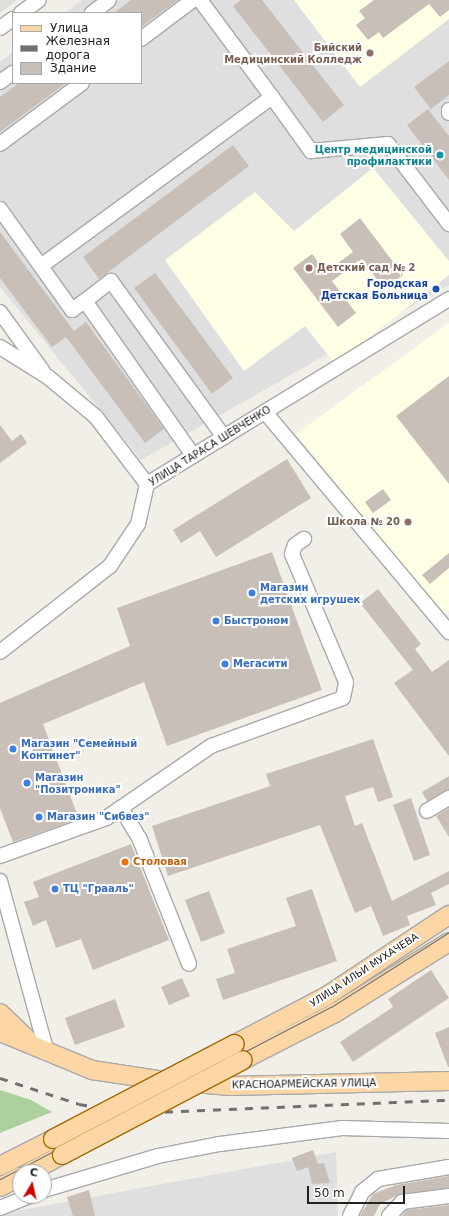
<!DOCTYPE html>
<html>
<head>
<meta charset="utf-8">
<style>
  body { margin:0 }
  #map { position:relative; width:449px; height:1216px; overflow:hidden; background:#f2efe9; font-family:"DejaVu Sans",sans-serif }
  div>[style] { position:absolute }
  [style*='--x'] { left:calc(var(--x)*1px); top:calc(var(--y)*1px); width:calc(var(--w)*1px); rotate:calc(var(--a)*1deg) }
  .residential>* { inset:0; background:#e0dfdf }
  .education>* { inset:0; background:#ffffe5 }
  .forest>* { inset:0; background:#add19e }
  .building>* { inset:0; background:#c7bfb8 }
  .roads { filter:drop-shadow(1px 0 #a9a9a9) drop-shadow(-1px 0 #a9a9a9) drop-shadow(0 1px #a9a9a9) drop-shadow(0 -1px #a9a9a9) }
  .minor>* { height:14px; margin:-7px; padding:0 7px; transform-origin:7px; border-radius:7px; background:#fff }
  .major>* { height:18px; margin:-9px; padding:0 9px; transform-origin:9px; border-radius:9px; background:#fcd6a4 }
  .tram>* { height:1px; margin:-0.5px; padding:0 0.5px; transform-origin:0.5px; border-radius:0.5px; background:#707070 }
  .rail>* { height:3px; margin-top:-1.5px; transform-origin:0; background:repeating-linear-gradient(90deg,#707070 0 8px,transparent 0 16px) }
  .bridges { filter:drop-shadow(1px 0 #a06b00) drop-shadow(-1px 0 #a06b00) drop-shadow(0 1px #a06b00) drop-shadow(0 -1px #a06b00) }
  .major-bridge>* { height:18px; margin:-9px; padding:0 9px; transform-origin:9px; border-radius:9px; background:#fcd6a4 }
  .dots>* { width:11px; height:11px; translate:-50% -50%; box-sizing:border-box; border:2px solid #fff; border-radius:50% }
  span { translate:-50% -50%; white-space:nowrap; text-align:center; line-height:1.15; -webkit-text-stroke:4px #fff; paint-order:stroke }
  .education-label { font-size:10px; color:#785e54; font-weight:700 }
  .right { translate:-100% -50%; text-align:right }
  .left { translate:0 -50%; text-align:left }
  .culture-label { font-size:10px; color:#0d838f; font-weight:700 }
  .transit-label { font-size:10px; color:#164399; font-weight:700 }
  .street-label { font-size:10px; color:#222 }
  .shop-label { font-size:10px; color:#366cbe; font-weight:700 }
  .food-label { font-size:10px; color:#c56008; font-weight:700 }
  .legend { position:absolute; left:12px; top:12px; width:130px; height:72px; box-sizing:border-box; background:#fff; border:1px solid #a7a7a7; margin:0; padding:5px 7px; list-style:none; font-size:12px; color:#222 }
  .legend li { display:flex; align-items:center; gap:8px; height:20px }
  .legend b { width:20px; border:1px solid #a7a7a7 }
  .north { position:absolute; left:12px; top:1164px; width:40px; height:40px; box-sizing:border-box; background:#fff; border:1px solid #a7a7a7; border-radius:50%; rotate:9deg; font-size:11px; font-weight:700; line-height:16px; text-align:center; color:#222 }
  .north::after { content:''; display:block; margin:auto; width:14px; height:18px; background:#d40000; clip-path:polygon(50% 0,100% 100%,50% 72%,0 100%) }
  .scale { position:absolute; left:307px; top:1186px; width:98px; height:18px; box-sizing:border-box; border:2px solid #222; border-top:0; padding-left:5px; font-size:12px; line-height:14px; white-space:nowrap; color:#222; -webkit-text-stroke:3px #fff; paint-order:stroke }
</style>
</head>
<body>
<div id="map">
  <div class="residential">
    <i style="clip-path:polygon(0 0,17px 0,0 13px)"></i>
    <i style="clip-path:polygon(82px 0,449px 0,449px 285px,141px 460px,0 287px,0 62px,13px 52px,13px 83px,141px 83px,141px 13px,65px 13px)"></i>
    <i style="clip-path:polygon(336px 1152px,338px 1216px,0 1216px,0 1214px)"></i>
  </div>
  <div class="education">
    <i style="clip-path:polygon(294px 0,449px 0,449px 19px,360px 87px)"></i>
    <i style="clip-path:polygon(373px 168px,449px 261px,449px 275px,335px 364px,305px 326px,244px 371px,165px 260px,255px 192px,294px 231px)"></i>
    <i style="clip-path:polygon(449px 323px,449px 611px,443px 615px,296px 434px)"></i>
  </div>
  <div class="forest">
    <i style="clip-path:polygon(0 1090px,31px 1100px,52px 1112px,0 1133px)"></i>
  </div>
  <div class="building">
    <i style="clip-path:polygon(131px 0,178px 0,141px 27px,141px 13px,114px 13px)"></i>
    <i style="clip-path:polygon(241px 0,262px 0,344px 105px,323px 122px,233px 6px)"></i>
    <i style="clip-path:polygon(374px 0,449px 0,449px 10px,440px 17px,429px 4px,383px 38px,379px 32px,368px 40px,356px 25px,365px 18px,359px 11px)"></i>
    <i style="clip-path:polygon(449px 61px,449px 95px,431px 109px,414px 87px)"></i>
    <i style="clip-path:polygon(19px 83px,66px 83px,0 132px,0 97px)"></i>
    <i style="clip-path:polygon(428px 109px,449px 136px,449px 180px,407px 125px)"></i>
    <i style="clip-path:polygon(233px 145px,249px 166px,99px 279px,83px 257px)"></i>
    <i style="clip-path:polygon(360px 218px,403px 275px,384px 289px,362px 259px,332px 281px,356px 313px,338px 327px,293px 268px,312px 254px,326px 272px,353px 252px,340px 234px)"></i>
    <i style="clip-path:polygon(0 232px,74px 331px,86px 322px,164px 429px,145px 443px,66px 337px,52px 347px,0 278px)"></i>
    <i style="clip-path:polygon(155px 273px,233px 378px,212px 394px,134px 288px)"></i>
    <i style="clip-path:polygon(449px 376px,449px 484px,396px 416px)"></i>
    <i style="clip-path:polygon(0 425px,12px 441px,21px 434px,27px 443px,0 463px)"></i>
    <i style="clip-path:polygon(287px 459px,311px 498px,216px 557px,200px 531px,181px 543px,173px 530px)"></i>
    <i style="clip-path:polygon(383px 489px,391px 500px,373px 513px,365px 502px)"></i>
    <i style="clip-path:polygon(272px 552px,322px 690px,167px 746px,144px 682px,43px 724px,79px 819px,13px 842px,0 808px,0 703px,130px 646px,117px 608px)"></i>
    <i style="clip-path:polygon(449px 553px,449px 568px,430px 584px,422px 575px)"></i>
    <i style="clip-path:polygon(378px 589px,421px 644px,415px 649px,432px 672px,449px 660px,449px 756px,394px 683px,413px 670px,360px 603px)"></i>
    <i style="clip-path:polygon(373px 739px,393px 797px,378px 802px,373px 787px,345px 796px,355px 826px,362px 823px,392px 901px,449px 871px,449px 884px,431px 893px,436px 905px,407px 916px,410px 925px,383px 936px,371px 906px,355px 913px,320px 825px,168px 876px,152px 826px,270px 786px,266px 774px)"></i>
    <i style="clip-path:polygon(449px 776px,449px 790px,427px 801px,422px 792px)"></i>
    <i style="clip-path:polygon(411px 798px,430px 855px,414px 861px,393px 805px)"></i>
    <i style="clip-path:polygon(449px 808px,449px 837px,436px 816px)"></i>
    <i style="clip-path:polygon(131px 844px,169px 940px,93px 970px,81px 939px,56px 948px,46px 920px,33px 926px,24px 902px,39px 897px,33px 882px)"></i>
    <i style="clip-path:polygon(312px 889px,337px 961px,223px 1000px,216px 979px,235px 973px,227px 949px,296px 926px,286px 898px)"></i>
    <i style="clip-path:polygon(209px 891px,225px 933px,201px 942px,185px 900px)"></i>
    <i style="clip-path:polygon(431px 970px,449px 998px,353px 1062px,340px 1042px,393px 1007px,388px 999px)"></i>
    <i style="clip-path:polygon(182px 978px,190px 996px,169px 1005px,161px 987px)"></i>
    <i style="clip-path:polygon(115px 999px,125px 1027px,75px 1045px,65px 1018px)"></i>
    <i style="clip-path:polygon(449px 1027px,449px 1067px,448px 1067px,435px 1033px)"></i>
    <i style="clip-path:polygon(313px 1150px,318px 1164px,324px 1163px,330px 1183px,312px 1184px,308px 1167px,297px 1171px,292px 1158px)"></i>
    <i style="clip-path:polygon(449px 1176px,449px 1188px,400px 1194px,380px 1204px,374px 1216px,360px 1216px,373px 1194px,396px 1185px)"></i>
    <i style="clip-path:polygon(89px 1190px,95px 1216px,73px 1216px,67px 1197px)"></i>
    <i style="clip-path:polygon(449px 1205px,449px 1216px,402px 1216px,406px 1210px)"></i>
  </div>
  <div class="roads">
    <div class="minor">
      <i style="--x:21;--y:13;--w:22;--a:-36"></i>
      <i style="--x:92;--y:13;--w:21;--a:-37"></i>
      <i style="--x:0;--y:28;--w:16;--a:-35"></i>
      <i style="--x:141;--y:39;--w:65;--a:-36.9"></i>
      <i style="--x:0;--y:82;--w:16;--a:-35"></i>
      <i style="--x:272;--y:97;--w:67;--a:54.2"></i>
      <i style="--x:311;--y:151;--w:77;--a:-5.2"></i>
      <i style="--x:388;--y:144;--w:101;--a:52.7"></i>
      <i style="--x:449;--y:110;--w:3;--a:90"></i>
      <i style="--x:0;--y:144;--w:102;--a:-36.6"></i>
      <i style="--x:0;--y:209;--w:124;--a:54.5"></i>
      <i style="--x:72;--y:310;--w:16;--a:-35"></i>
      <i style="--x:85;--y:301;--w:188;--a:55"></i>
      <i style="--x:41;--y:266;--w:286;--a:-36.2"></i>
      <i style="--x:272;--y:97;--w:121;--a:-126.6"></i>
      <i style="--x:85;--y:301;--w:33;--a:-38"></i>
      <i style="--x:111;--y:281;--w:193;--a:54.1"></i>
      <i style="--x:0;--y:312;--w:72;--a:54.1"></i>
      <i style="--x:0;--y:347;--w:57;--a:32"></i>
      <i style="--x:48;--y:377;--w:62;--a:39.8"></i>
      <i style="--x:96;--y:417;--w:84;--a:52.7"></i>
      <i style="--x:265;--y:412;--w:287;--a:50.1"></i>
      <i style="--x:0;--y:652;--w:140;--a:-38"></i>
      <i style="--x:110;--y:566;--w:50;--a:-56.3"></i>
      <i style="--x:138;--y:524;--w:41;--a:-77.3"></i>
      <i style="--x:147;--y:484;--w:354;--a:-31.5"></i>
      <i style="--x:121;--y:808;--w:37;--a:59"></i>
      <i style="--x:140;--y:840;--w:133;--a:68.4"></i>
      <i style="--x:427;--y:811;--w:26;--a:-31"></i>
      <i style="--x:0;--y:856;--w:113;--a:-19.7"></i>
      <i style="--x:106;--y:818;--w:127;--a:-34.4"></i>
      <i style="--x:211;--y:746;--w:140;--a:-20"></i>
      <i style="--x:343;--y:698;--w:16;--a:-79"></i>
      <i style="--x:346;--y:682;--w:139;--a:-112.9"></i>
      <i style="--x:292;--y:554;--w:9;--a:-72"></i>
      <i style="--x:295;--y:545;--w:11;--a:-34"></i>
      <i style="--x:0;--y:881;--w:178;--a:74.7"></i>
      <i style="--x:44;--y:1190;--w:119;--a:-16.6"></i>
      <i style="--x:158;--y:1156;--w:63;--a:-11"></i>
      <i style="--x:220;--y:1144;--w:123;--a:-7.5"></i>
      <i style="--x:342;--y:1128;--w:107;--a:1.6"></i>
      <i style="--x:0;--y:1208;--w:32;--a:-22"></i>
      <i style="--x:350;--y:1216;--w:27;--a:-63"></i>
      <i style="--x:362;--y:1192;--w:21;--a:-39"></i>
      <i style="--x:378;--y:1179;--w:72;--a:-9.6"></i>
      <i style="--x:389;--y:1216;--w:19;--a:-47"></i>
      <i style="--x:402;--y:1202;--w:47;--a:-7.3"></i>
    </div>
    <div class="major">
      <i style="--x:0;--y:1013;--w:39;--a:44"></i>
      <i style="--x:0;--y:1032;--w:100;--a:22.4"></i>
      <i style="--x:92;--y:1070;--w:68;--a:8.5"></i>
      <i style="--x:159;--y:1080;--w:71;--a:4.8"></i>
      <i style="--x:230;--y:1086;--w:219;--a:-1.3"></i>
      <i style="--x:235;--y:1044;--w:102;--a:-27.6"></i>
      <i style="--x:325;--y:997;--w:149;--a:-33.5"></i>
      <i style="--x:243;--y:1060;--w:103;--a:-27.1"></i>
      <i style="--x:335;--y:1013;--w:134;--a:-31.9"></i>
      <i style="--x:0;--y:1166;--w:59;--a:-27"></i>
      <i style="--x:30;--y:1172;--w:36;--a:-28"></i>
      <i style="--x:0;--y:1187;--w:22;--a:-27"></i>
    </div>
  </div>
  <div class="tram">
    <i style="--x:0;--y:1179;--w:373;--a:-27.5"></i>
    <i style="--x:331;--y:1007;--w:140;--a:-32.4"></i>
  </div>
  <div class="rail">
    <i style="--x:0;--y:1078;--w:83;--a:18.2"></i>
    <i style="--x:79;--y:1104;--w:55;--a:9.5"></i>
    <i style="--x:133;--y:1113;--w:316;--a:-2.4"></i>
  </div>
  <div class="bridges">
    <div class="major-bridge">
      <i style="--x:53;--y:1139;--w:205;--a:-27.6"></i>
      <i style="--x:62;--y:1155;--w:204;--a:-27.7"></i>
    </div>
  </div>
  <div class="dots">
    <i style="left:370px;top:53px;background:#8d6e63"></i>
    <i style="left:440px;top:155px;background:#0f9aa8"></i>
    <i style="left:309px;top:268px;background:#8d6e63"></i>
    <i style="left:436px;top:289px;background:#1a4fb4"></i>
    <i style="left:408px;top:522px;background:#8d6e63"></i>
    <i style="left:252px;top:593px;background:#3f7fe0"></i>
    <i style="left:216px;top:621px;background:#3f7fe0"></i>
    <i style="left:225px;top:664px;background:#3f7fe0"></i>
    <i style="left:13px;top:749px;background:#3f7fe0"></i>
    <i style="left:27px;top:783px;background:#3f7fe0"></i>
    <i style="left:39px;top:817px;background:#3f7fe0"></i>
    <i style="left:125px;top:862px;background:#e8710a"></i>
    <i style="left:55px;top:889px;background:#3f7fe0"></i>
  </div>
  <div class="education-label">
    <span class="right" style="left:362px;top:53px">Бийский<br>Медицинский Колледж</span>
    <span class="left" style="left:317px;top:268px">Детский сад № 2</span>
    <span class="right" style="left:400px;top:522px">Школа № 20</span>
  </div>
  <div class="culture-label">
    <span class="right" style="left:432px;top:155px">Центр медицинской<br>профилактики</span>
  </div>
  <div class="transit-label">
    <span class="right" style="left:428px;top:289px">Городская<br>Детская Больница</span>
  </div>
  <div class="street-label">
    <span style="left:210px;top:446px;rotate:-32deg">УЛИЦА ТАРАСА ШЕВЧЕНКО</span>
    <span style="left:364px;top:970px;rotate:-33deg">УЛИЦА ИЛЬИ МУХАЧЕВА</span>
    <span style="left:304px;top:1084px;rotate:-1deg">КРАСНОАРМЕЙСКАЯ УЛИЦА</span>
  </div>
  <div class="shop-label">
    <span class="left" style="left:260px;top:593px">Магазин<br>детских игрушек</span>
    <span class="left" style="left:224px;top:621px">Быстроном</span>
    <span class="left" style="left:233px;top:664px">Мегасити</span>
    <span class="left" style="left:21px;top:749px">Магазин "Семейный<br>Континет"</span>
    <span class="left" style="left:35px;top:783px">Магазин<br>"Позитроника"</span>
    <span class="left" style="left:47px;top:817px">Магазин "Сибвез"</span>
    <span class="left" style="left:63px;top:889px">ТЦ "Грааль"</span>
  </div>
  <div class="food-label">
    <span class="left" style="left:133px;top:862px">Столовая</span>
  </div>
  <ul class="legend">
  <li><b style="height:5px;background:#fcd6a4"></b>Улица</li>
  <li><b style="height:5px;background:#707070"></b>Железная дорога</li>
  <li><b style="height:11px;background:#c7bfb8"></b>Здание</li>
  </ul>
  <div class="north">С</div>
  <div class="scale">50 m</div>
</div>
</body>
</html>
